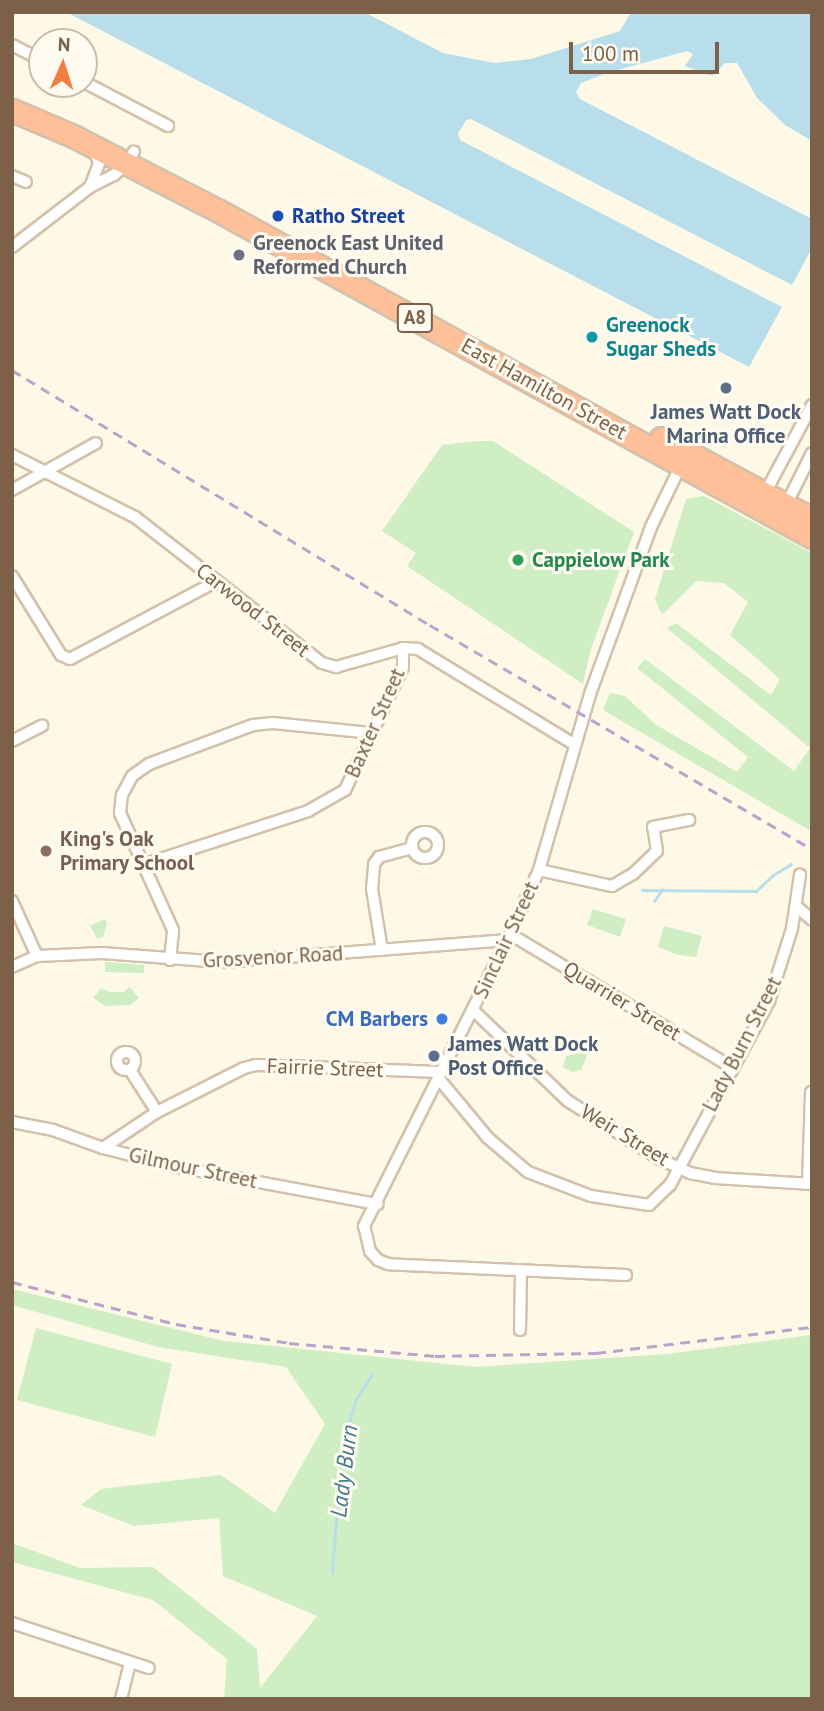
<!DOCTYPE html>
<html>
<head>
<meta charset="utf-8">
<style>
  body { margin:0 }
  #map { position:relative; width:824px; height:1711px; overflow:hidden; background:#fef8e7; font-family:"PT Sans",sans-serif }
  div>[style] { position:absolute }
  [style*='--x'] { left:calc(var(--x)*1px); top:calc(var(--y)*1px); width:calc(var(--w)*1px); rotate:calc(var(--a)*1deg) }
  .green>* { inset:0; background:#d0eec3 }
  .water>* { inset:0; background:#b9deeb }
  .stream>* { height:2.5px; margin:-1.25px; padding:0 1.25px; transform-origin:1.25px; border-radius:1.25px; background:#b9deeb }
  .roads { filter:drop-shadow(2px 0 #d3c1ab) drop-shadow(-2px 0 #d3c1ab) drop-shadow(0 2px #d3c1ab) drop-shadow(0 -2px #d3c1ab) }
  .street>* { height:10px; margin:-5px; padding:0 5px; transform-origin:5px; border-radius:5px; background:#fff }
  .street>.ring { margin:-5px; padding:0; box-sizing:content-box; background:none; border:10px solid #fff; border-radius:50% }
  .highway>* { height:21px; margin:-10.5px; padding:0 10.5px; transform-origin:10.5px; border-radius:10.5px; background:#ffbf98 }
  .rail>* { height:2.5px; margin-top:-1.25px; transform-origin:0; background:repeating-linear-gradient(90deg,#bda3cb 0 10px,transparent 0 17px) }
  .dots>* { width:19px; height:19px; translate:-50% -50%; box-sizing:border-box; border:4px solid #fffbf0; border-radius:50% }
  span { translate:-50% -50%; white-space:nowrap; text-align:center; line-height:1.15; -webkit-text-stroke:6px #fffbf0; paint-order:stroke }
  .shield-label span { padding:2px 5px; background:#fffbf0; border:2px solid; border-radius:5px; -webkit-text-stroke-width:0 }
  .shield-label { font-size:19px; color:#7c6148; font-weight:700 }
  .transit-label { font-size:21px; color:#164399; font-weight:700 }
  .left { translate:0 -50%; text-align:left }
  .worship-label { font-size:21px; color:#5b616d; font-weight:700 }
  .culture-label { font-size:21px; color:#0d838f; font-weight:700 }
  .street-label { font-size:21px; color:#7c6148 }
  .service-label { font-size:21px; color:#4e5e75; font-weight:700 }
  .leisure-label { font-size:21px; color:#27864d; font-weight:700 }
  .education-label { font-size:21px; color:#785e54; font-weight:700 }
  .shop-label { font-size:21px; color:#366cbe; font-weight:700 }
  .right { translate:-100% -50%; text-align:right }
  .water-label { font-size:23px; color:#3f7a91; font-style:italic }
  .frame { position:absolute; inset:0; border:14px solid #7c6148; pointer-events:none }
  .north { position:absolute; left:28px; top:28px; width:70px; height:70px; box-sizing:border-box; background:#fffbf0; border:2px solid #cbbdad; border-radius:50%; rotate:3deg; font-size:19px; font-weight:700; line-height:28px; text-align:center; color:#7c6148 }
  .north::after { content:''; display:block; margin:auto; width:24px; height:32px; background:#f47e41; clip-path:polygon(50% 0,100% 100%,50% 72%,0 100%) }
  .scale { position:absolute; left:569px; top:42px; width:150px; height:32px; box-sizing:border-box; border:4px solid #7c6148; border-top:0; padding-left:9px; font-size:21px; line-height:24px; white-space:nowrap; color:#7c6148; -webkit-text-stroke:5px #fffbf0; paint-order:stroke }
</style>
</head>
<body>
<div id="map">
  <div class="green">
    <i style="clip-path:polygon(477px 441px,493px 441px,634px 532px,591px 649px,583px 684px,407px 566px,416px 553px,382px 531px,442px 445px)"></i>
    <i style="clip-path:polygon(704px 496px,812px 553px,812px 829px,809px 830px,603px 710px,610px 693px,625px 696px,655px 724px,737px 772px,748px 757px,637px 668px,645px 659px,794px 771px,810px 748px,667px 628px,676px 623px,771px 695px,780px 679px,730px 635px,748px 602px,724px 583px,696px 581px,662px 615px,655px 599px,686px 499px)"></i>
    <i style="clip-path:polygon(593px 909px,626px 919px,620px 937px,587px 925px)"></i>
    <i style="clip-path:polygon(105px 919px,107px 923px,103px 937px,97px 938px,90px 926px)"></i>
    <i style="clip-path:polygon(664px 926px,702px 936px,696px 957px,679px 955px,658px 947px)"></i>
    <i style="clip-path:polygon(105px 962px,144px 965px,144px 973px,105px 972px)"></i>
    <i style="clip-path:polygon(130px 987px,139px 998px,130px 1005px,105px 1006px,93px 998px,101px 988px,109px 992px,124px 992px)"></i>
    <i style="clip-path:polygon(585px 1052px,587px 1056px,581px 1070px,572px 1072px,563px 1067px,566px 1056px)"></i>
    <i style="clip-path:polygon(12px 1289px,224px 1341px,475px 1367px,667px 1354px,812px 1335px,812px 1699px,224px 1699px,227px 1659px,153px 1600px,12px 1562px,12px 1543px,80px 1568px,153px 1567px,257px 1649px,260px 1688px,317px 1616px,223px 1576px,219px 1518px,134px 1526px,81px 1505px,101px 1489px,221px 1475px,275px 1513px,325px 1424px,286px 1367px,158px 1347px,12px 1305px)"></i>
    <i style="clip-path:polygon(36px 1328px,172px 1364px,155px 1437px,17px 1400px)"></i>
  </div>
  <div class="water">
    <i style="clip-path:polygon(66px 12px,364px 12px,443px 53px,494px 63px,531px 59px,620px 31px,631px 12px,812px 12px,812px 141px,785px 125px,757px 98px,737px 63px,725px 63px,714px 75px,708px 75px,685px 66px,693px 54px,687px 51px,607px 73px,581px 83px,576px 92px,580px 99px,812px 219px,812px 248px,792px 285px,471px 119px,466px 120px,458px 134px,460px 140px,782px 307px,749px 367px)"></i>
  </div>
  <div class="stream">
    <i style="--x:642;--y:890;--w:114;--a:0.5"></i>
    <i style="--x:756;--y:891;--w:23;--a:-43"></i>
    <i style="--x:773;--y:875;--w:21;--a:-31"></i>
    <i style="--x:654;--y:901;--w:14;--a:-54"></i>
    <i style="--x:332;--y:1573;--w:108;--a:-85.8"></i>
    <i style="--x:340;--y:1465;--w:40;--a:-78"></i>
    <i style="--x:348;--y:1426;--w:26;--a:-74"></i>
    <i style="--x:355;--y:1401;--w:32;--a:-58"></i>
  </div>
  <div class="roads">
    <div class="street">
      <i style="--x:12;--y:45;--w:34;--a:27"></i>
      <i style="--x:84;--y:82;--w:95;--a:27.6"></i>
      <i style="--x:12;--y:176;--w:15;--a:23"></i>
      <i style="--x:90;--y:187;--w:26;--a:-69"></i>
      <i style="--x:99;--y:163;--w:17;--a:-111"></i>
      <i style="--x:12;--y:247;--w:98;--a:-37.6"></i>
      <i style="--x:90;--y:187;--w:27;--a:-27"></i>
      <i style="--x:114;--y:175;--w:18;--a:-41"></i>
      <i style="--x:128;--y:163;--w:13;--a:-63"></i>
      <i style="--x:12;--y:455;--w:138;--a:26.8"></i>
      <i style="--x:135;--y:517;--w:237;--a:38"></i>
      <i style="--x:322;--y:663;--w:15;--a:16"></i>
      <i style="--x:336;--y:667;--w:70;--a:-15.8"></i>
      <i style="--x:403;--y:648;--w:15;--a:4"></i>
      <i style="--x:418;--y:649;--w:184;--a:31.4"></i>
      <i style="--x:12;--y:490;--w:96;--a:-29.2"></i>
      <i style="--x:764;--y:495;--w:102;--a:-61.9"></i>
      <i style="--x:785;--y:507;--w:60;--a:-63.4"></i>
      <i style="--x:12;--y:576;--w:93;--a:58.2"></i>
      <i style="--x:61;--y:655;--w:10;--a:24"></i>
      <i style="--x:70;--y:659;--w:166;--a:-28"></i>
      <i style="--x:12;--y:741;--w:34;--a:-27"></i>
      <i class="ring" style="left:412px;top:832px;width:16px;height:16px"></i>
      <i style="--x:142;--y:865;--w:175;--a:-18"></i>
      <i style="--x:308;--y:811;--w:43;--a:-29.6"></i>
      <i style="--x:345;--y:790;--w:136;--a:-64.8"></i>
      <i style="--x:403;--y:667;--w:19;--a:-90"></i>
      <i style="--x:539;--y:870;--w:75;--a:12.4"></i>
      <i style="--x:612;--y:886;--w:24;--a:-30"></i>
      <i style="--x:633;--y:874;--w:33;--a:-44"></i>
      <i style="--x:657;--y:851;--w:24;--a:-99"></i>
      <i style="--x:653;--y:827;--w:37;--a:-11"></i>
      <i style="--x:12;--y:901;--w:60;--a:65.6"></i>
      <i style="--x:796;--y:906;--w:21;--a:41"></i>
      <i style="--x:510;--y:934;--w:260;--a:31"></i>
      <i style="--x:382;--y:950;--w:62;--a:-99.3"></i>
      <i style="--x:372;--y:889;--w:25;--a:-85"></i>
      <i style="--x:374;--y:864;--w:9;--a:-54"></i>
      <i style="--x:379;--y:857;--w:34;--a:-15"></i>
      <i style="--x:170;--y:960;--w:30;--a:-84"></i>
      <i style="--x:173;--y:930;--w:128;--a:-114.4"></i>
      <i style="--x:120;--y:813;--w:18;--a:-84"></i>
      <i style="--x:122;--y:795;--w:21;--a:-62"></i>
      <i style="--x:132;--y:776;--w:21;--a:-35"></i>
      <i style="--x:149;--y:764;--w:111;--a:-20.6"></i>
      <i style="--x:253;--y:725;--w:20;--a:-6"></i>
      <i style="--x:273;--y:723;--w:100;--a:5.8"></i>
      <i style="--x:12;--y:967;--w:27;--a:-24"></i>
      <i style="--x:37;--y:956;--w:65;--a:-2.6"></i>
      <i style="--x:102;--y:953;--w:120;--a:4.3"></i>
      <i style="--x:222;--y:962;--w:287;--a:-4.4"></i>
      <i style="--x:473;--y:1010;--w:132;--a:43.8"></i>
      <i style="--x:568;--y:1101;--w:107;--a:32.3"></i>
      <i style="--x:658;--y:1158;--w:35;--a:25"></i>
      <i style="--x:690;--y:1173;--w:25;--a:11"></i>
      <i style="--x:715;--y:1178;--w:97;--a:3.5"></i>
      <i class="ring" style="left:117px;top:1052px;width:8px;height:8px"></i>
      <i style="--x:130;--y:1070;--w:50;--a:57.3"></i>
      <i style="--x:439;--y:1079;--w:77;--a:50.3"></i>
      <i style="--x:488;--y:1138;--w:52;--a:40.4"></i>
      <i style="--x:528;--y:1172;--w:67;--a:20.9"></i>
      <i style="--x:591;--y:1196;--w:59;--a:8.8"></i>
      <i style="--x:649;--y:1205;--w:29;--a:-44"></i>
      <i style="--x:670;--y:1185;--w:209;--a:-61.7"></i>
      <i style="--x:769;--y:1001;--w:76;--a:-72.3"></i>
      <i style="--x:792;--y:929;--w:55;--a:-81.6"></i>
      <i style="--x:12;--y:1122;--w:42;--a:11"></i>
      <i style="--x:53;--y:1130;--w:53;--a:19.8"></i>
      <i style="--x:103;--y:1148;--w:72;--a:14.4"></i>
      <i style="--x:173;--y:1166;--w:208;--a:10.6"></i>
      <i style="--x:103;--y:1148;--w:65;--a:-33.7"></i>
      <i style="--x:157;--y:1112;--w:97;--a:-26.8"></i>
      <i style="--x:244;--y:1068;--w:12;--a:-14"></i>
      <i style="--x:256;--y:1065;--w:186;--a:2.2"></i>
      <i style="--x:808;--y:1184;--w:92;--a:-88.1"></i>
      <i style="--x:626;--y:1275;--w:238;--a:-177.4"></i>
      <i style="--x:388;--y:1264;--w:11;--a:-158"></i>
      <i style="--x:378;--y:1260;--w:12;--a:-132"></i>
      <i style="--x:370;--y:1251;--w:26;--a:-103"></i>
      <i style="--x:364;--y:1226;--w:326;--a:-63.4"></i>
      <i style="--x:510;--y:934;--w:70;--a:-65.6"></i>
      <i style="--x:539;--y:870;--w:183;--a:-73.8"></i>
      <i style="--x:590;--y:694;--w:178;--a:-69.9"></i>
      <i style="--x:651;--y:527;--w:71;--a:-64.2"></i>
      <i style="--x:520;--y:1330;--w:60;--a:-89"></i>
      <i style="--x:12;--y:1623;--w:144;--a:18.2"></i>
      <i style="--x:121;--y:1699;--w:37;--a:-76"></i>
    </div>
    <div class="highway">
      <i style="--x:12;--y:110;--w:66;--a:23.1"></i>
      <i style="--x:73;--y:136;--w:164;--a:27.2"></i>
      <i style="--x:219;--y:211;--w:677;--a:28.8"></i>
      <i style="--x:661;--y:438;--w:171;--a:28.2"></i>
    </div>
  </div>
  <div class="rail">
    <i style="--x:12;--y:370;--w:490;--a:31.4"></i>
    <i style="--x:430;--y:625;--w:443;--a:30.4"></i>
    <i style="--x:12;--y:1282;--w:169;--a:14.4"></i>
    <i style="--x:176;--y:1324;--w:115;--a:9.5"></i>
    <i style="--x:289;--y:1343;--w:147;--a:5.1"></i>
    <i style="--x:435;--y:1356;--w:161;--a:-1.1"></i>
    <i style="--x:596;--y:1353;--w:218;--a:-6.9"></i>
  </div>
  <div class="dots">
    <i style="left:278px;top:216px;background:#1a4fb4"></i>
    <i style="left:239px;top:255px;background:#6b7280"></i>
    <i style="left:592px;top:337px;background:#0f9aa8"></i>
    <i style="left:726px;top:388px;background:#5c6f8a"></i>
    <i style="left:518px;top:560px;background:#2e9e5b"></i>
    <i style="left:46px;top:851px;background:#8d6e63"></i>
    <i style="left:442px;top:1019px;background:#3f7fe0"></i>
    <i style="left:434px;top:1056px;background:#5c6f8a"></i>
  </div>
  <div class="shield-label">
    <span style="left:415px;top:318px">A8</span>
  </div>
  <div class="transit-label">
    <span class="left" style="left:292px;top:216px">Ratho Street</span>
  </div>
  <div class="worship-label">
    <span class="left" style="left:253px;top:255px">Greenock East United<br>Reformed Church</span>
  </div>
  <div class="culture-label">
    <span class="left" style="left:606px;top:337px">Greenock<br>Sugar Sheds</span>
  </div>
  <div class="street-label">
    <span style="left:544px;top:389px;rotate:29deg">East Hamilton Street</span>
    <span style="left:253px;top:610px;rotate:38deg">Carwood Street</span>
    <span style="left:375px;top:723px;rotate:-66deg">Baxter Street</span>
    <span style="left:506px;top:940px;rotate:-65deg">Sinclair Street</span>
    <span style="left:273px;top:957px;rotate:-3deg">Grosvenor Road</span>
    <span style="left:622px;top:1001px;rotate:31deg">Quarrier Street</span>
    <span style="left:742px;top:1044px;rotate:-63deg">Lady Burn Street</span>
    <span style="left:325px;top:1068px;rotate:2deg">Fairrie Street</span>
    <span style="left:625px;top:1135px;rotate:31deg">Weir Street</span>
    <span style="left:193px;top:1168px;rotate:12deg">Gilmour Street</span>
  </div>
  <div class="service-label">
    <span style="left:726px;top:424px">James Watt Dock<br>Marina Office</span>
    <span class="left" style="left:448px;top:1056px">James Watt Dock<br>Post Office</span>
  </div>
  <div class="leisure-label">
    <span class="left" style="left:532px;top:560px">Cappielow Park</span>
  </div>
  <div class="education-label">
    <span class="left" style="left:60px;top:851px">King's Oak<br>Primary School</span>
  </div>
  <div class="shop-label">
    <span class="right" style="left:428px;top:1019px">CM Barbers</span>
  </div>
  <div class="water-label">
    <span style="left:344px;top:1471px;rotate:-83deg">Lady Burn</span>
  </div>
  <div class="frame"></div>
  <div class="north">N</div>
  <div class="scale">100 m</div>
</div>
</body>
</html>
